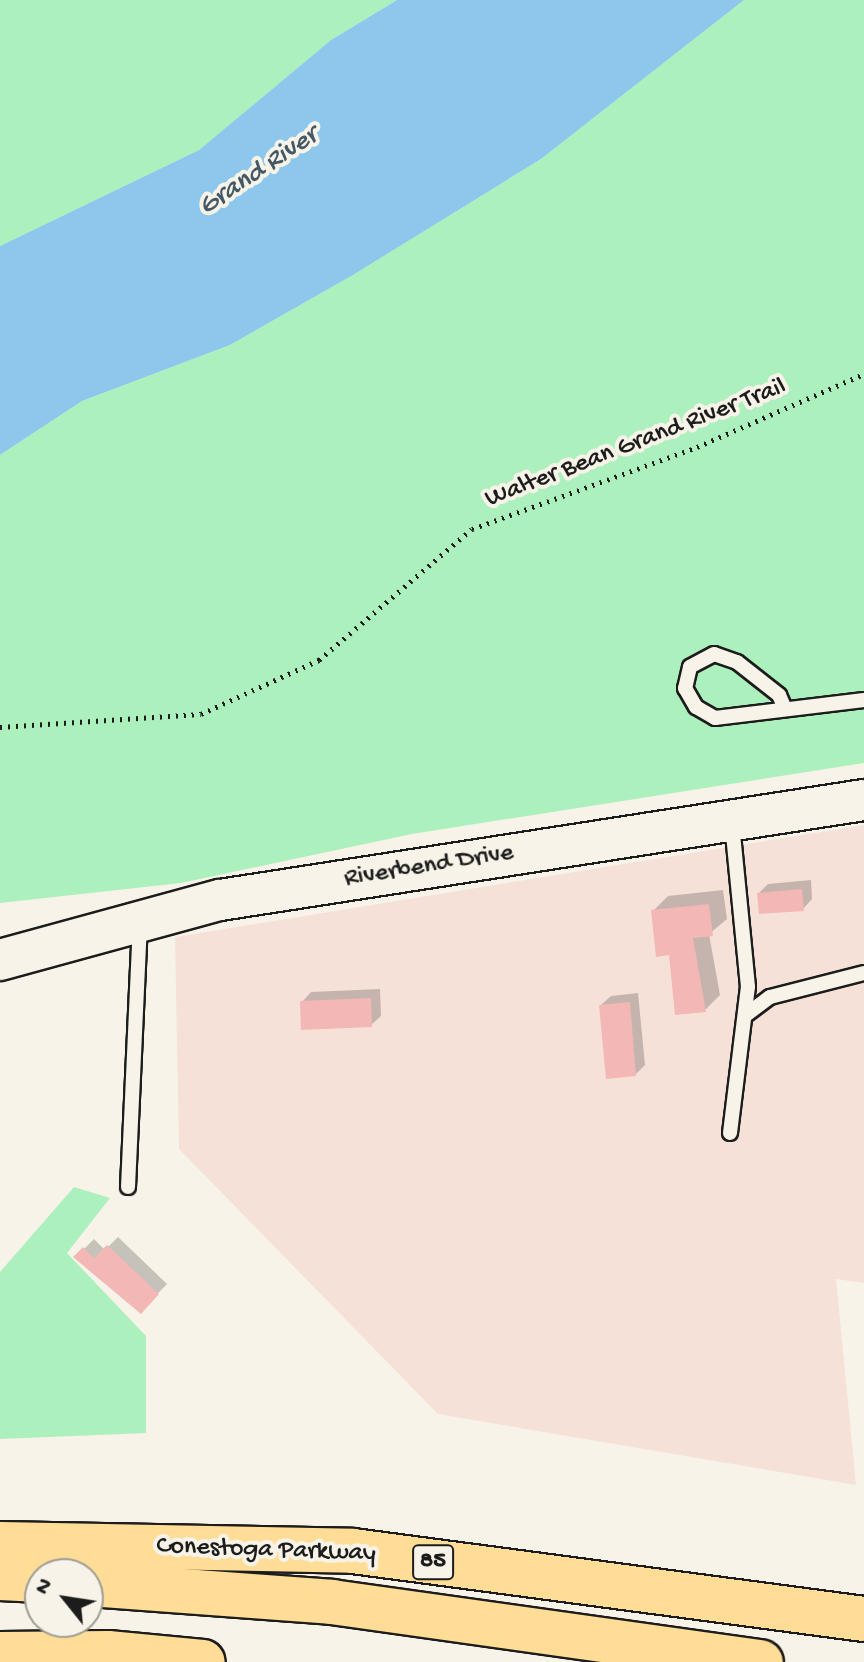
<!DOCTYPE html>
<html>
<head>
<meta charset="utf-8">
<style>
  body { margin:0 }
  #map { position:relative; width:864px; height:1662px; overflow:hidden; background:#f7f3e8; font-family:"Gochi Hand",sans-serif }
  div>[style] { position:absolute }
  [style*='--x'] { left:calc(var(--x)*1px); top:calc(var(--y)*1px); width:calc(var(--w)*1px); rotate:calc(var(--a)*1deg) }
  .built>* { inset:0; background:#f6e1d9 }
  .green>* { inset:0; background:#acf1bd }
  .water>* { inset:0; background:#8dc7ec }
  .shadow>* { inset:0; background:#0003 }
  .building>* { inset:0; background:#f3b7b5 }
  .path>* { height:5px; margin-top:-2.5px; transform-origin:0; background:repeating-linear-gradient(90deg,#1c1c1c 0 2px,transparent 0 8px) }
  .roads { filter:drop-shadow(2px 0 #1c1c1c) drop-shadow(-2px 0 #1c1c1c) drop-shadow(0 2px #1c1c1c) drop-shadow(0 -2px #1c1c1c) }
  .lane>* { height:14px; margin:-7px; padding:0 7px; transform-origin:7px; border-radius:7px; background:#f7f3e8 }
  .secondary>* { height:40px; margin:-20px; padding:0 20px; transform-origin:20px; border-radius:20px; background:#f7f3e8 }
  .highway>* { height:44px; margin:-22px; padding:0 22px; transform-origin:22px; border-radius:22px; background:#ffdd96 }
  span { translate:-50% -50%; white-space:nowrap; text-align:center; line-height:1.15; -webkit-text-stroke:8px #f7f3e8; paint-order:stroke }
  .shield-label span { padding:2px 6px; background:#f7f3e8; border:2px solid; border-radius:6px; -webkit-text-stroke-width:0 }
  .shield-label { font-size:24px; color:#1c1c1c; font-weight:700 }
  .street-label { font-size:26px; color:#1c1c1c }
  .water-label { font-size:28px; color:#445865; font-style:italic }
  .north { position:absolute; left:24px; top:1558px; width:80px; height:80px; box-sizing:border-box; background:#f7f3e8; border:2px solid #9f9d96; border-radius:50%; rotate:300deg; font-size:22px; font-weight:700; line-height:32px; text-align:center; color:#1c1c1c }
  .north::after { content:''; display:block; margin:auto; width:28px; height:36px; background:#1c1c1c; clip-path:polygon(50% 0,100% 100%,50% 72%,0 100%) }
</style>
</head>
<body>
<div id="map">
  <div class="built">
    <i style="clip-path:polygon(864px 825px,864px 1283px,836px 1279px,856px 1485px,438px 1414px,179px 1149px,175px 937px)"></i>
  </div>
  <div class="green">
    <i style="clip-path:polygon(0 0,397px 0,331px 40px,199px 150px,0 246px)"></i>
    <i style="clip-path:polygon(744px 0,864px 0,864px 763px,412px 834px,181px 883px,0 903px,0 455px,82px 401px,230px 345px,353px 275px,541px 159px)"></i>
    <i style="clip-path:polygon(74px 1187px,110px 1198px,67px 1253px,146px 1336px,146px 1433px,0 1439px,0 1272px)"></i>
  </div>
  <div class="water">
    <i style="clip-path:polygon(397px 0,744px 0,541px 159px,353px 275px,230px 345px,82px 401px,0 455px,0 246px,199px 150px,331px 40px)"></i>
  </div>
  <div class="shadow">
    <i style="clip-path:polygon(811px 880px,812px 899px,803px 909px,759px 893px,768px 884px)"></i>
    <i style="clip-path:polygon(723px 890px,727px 919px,709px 934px,720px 995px,705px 1010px,653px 911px,668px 896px)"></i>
    <i style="clip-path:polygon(380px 989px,381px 1016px,371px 1025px,302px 1002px,311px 992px)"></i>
    <i style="clip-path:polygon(638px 993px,645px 1065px,636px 1074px,601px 1005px,611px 996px)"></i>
    <i style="clip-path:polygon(118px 1237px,167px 1284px,141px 1311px,76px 1257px,94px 1239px,105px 1250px)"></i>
  </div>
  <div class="building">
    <i style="clip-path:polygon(802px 889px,804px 911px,759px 914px,757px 893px)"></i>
    <i style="clip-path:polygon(709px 904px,713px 936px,693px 938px,706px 1012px,675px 1015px,669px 955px,656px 957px,651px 910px)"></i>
    <i style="clip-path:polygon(371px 998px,372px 1027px,301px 1030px,300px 1001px)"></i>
    <i style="clip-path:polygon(630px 1002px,636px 1076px,606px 1079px,599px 1005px)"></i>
    <i style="clip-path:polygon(107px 1245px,159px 1294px,141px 1314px,73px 1257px,83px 1247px,94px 1258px)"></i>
  </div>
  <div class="path">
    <i style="--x:0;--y:727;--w:201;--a:-3.7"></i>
    <i style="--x:201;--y:714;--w:130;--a:-24.6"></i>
    <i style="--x:319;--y:660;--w:201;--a:-40.6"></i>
    <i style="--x:472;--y:529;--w:239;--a:-20"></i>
    <i style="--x:697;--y:447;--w:182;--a:-23.6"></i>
  </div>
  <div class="roads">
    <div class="lane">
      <i style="--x:785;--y:709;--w:15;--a:-113"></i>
      <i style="--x:779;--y:695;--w:53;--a:-141.8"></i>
      <i style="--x:737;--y:662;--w:24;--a:-161"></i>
      <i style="--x:714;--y:654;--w:27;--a:152"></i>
      <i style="--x:690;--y:667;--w:22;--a:103"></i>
      <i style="--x:685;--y:688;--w:22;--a:60"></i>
      <i style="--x:696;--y:707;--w:22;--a:30"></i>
      <i style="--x:715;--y:718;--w:150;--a:-6.9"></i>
      <i style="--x:746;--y:1015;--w:30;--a:-37"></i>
      <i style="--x:770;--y:997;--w:97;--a:-14.3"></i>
      <i style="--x:730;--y:1133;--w:147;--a:-83"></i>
      <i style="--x:748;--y:987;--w:163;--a:-95.6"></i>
      <i style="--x:128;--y:1187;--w:260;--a:-87.4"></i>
    </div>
    <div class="secondary">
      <i style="--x:0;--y:960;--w:228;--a:-15.3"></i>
      <i style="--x:220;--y:900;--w:652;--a:-8.83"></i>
    </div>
    <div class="highway">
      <i style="--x:0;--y:1544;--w:353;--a:1.1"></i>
      <i style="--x:353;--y:1551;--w:516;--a:7.58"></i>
      <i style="--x:0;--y:1578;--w:40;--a:2.9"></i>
      <i style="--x:88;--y:1584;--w:245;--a:4.2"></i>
      <i style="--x:332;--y:1602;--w:433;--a:8"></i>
      <i style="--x:0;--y:1654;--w:108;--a:-0.5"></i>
      <i style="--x:108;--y:1653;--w:95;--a:5.4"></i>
    </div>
  </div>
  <div class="shield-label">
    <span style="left:433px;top:1562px">85</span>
  </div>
  <div class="street-label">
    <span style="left:636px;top:444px;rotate:-21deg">Walter Bean Grand River Trail</span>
    <span style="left:429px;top:867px;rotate:-9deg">Riverbend Drive</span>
    <span style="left:266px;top:1551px;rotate:2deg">Conestoga Parkway</span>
  </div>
  <div class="water-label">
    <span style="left:259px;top:172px;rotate:-34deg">Grand River</span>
  </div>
  <div class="north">N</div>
</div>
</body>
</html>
